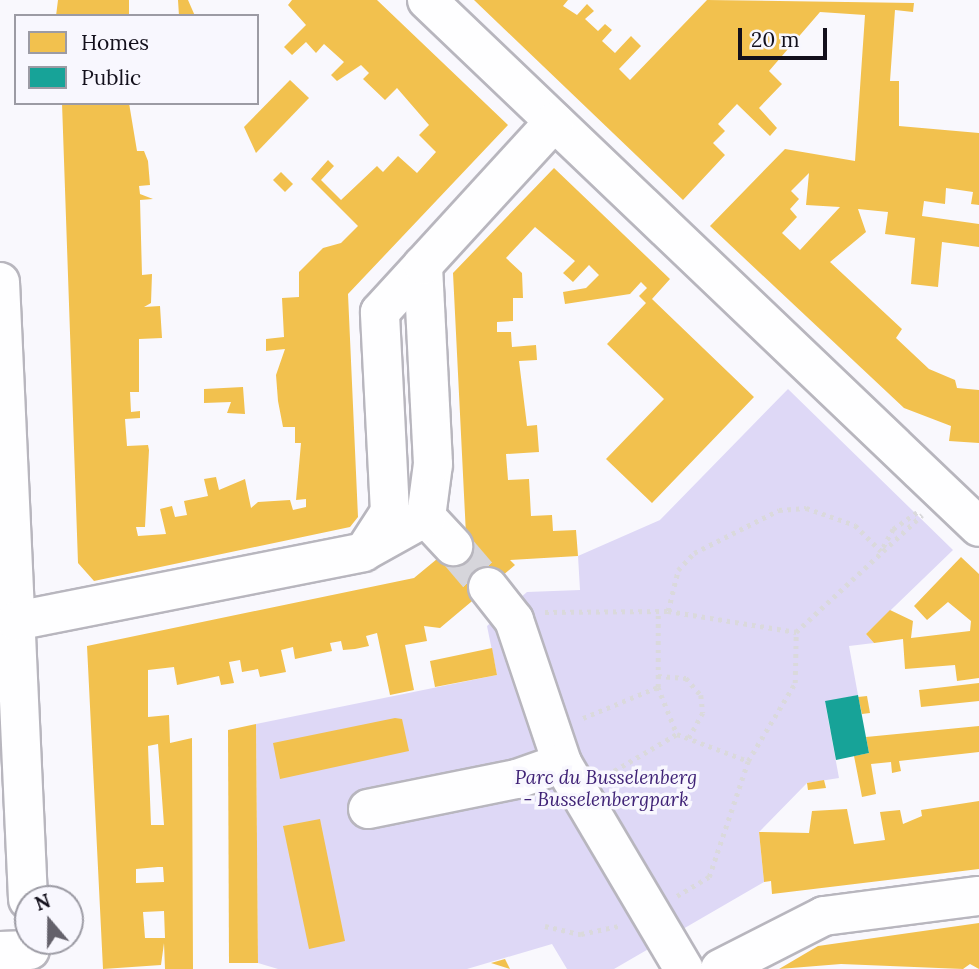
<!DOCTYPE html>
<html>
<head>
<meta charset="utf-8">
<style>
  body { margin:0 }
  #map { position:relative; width:979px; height:969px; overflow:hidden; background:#f9f8fd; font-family:Lora,serif }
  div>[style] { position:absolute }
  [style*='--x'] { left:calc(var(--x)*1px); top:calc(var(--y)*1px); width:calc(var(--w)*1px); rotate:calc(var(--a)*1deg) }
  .green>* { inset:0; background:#ded8f6 }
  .homes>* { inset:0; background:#f2c14e }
  .public>* { inset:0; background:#17a398 }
  .minor-tunnel>* { height:38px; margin-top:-19px; transform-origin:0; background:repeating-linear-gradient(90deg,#d6d5db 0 38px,transparent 0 57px) }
  .path>* { height:4.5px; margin-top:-2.25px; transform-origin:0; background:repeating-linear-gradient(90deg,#dad9dc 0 3.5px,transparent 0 8.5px) }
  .roads { filter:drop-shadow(2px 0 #b8b6be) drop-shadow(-2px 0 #b8b6be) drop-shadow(0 2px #b8b6be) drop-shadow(0 -2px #b8b6be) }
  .minor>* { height:38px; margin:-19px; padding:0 19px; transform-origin:19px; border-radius:19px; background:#fefeff }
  span { translate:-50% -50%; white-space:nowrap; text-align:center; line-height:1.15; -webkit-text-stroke:7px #f8f7fe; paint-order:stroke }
  .park-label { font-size:19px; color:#3f2276; font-style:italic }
  .legend { position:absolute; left:14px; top:14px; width:245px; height:91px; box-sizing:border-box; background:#f8f7fe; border:2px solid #9c9ba4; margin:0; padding:9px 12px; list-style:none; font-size:21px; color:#13101c }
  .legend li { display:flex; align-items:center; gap:14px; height:35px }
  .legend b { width:35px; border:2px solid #9c9ba4 }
  .north { position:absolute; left:14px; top:885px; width:70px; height:70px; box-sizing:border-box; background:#f8f7fe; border:2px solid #9c9ba4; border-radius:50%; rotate:340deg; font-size:19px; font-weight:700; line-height:28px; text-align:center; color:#13101c }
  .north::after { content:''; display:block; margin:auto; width:24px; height:32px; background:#64616b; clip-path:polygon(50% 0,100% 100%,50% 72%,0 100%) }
  .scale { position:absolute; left:738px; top:28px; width:89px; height:32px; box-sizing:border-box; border:4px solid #13101c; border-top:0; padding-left:9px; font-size:21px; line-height:24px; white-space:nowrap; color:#13101c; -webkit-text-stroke:5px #f8f7fe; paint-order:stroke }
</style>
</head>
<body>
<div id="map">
  <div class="green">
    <i style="clip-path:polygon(788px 389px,953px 550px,866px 634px,874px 643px,849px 646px,858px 695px,825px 702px,839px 778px,807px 783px,759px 832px,764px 882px,614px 969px,567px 969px,552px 944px,467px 969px,278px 969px,258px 963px,256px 724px,497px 675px,487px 626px,527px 592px,580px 590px,578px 556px,660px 520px)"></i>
  </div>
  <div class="homes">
    <i style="clip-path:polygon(58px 0,129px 0,129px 16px,56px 16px)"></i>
    <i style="clip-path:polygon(178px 0,188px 0,195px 16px,179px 16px)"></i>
    <i style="clip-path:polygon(292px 0,377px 0,508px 125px,348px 294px,358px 517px,350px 527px,94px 581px,78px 563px,62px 103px,129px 103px,137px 151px,144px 151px,148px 161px,150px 185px,139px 186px,140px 194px,153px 199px,140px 200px,142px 275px,152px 274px,151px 303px,144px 307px,160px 306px,162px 338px,139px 339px,139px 392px,130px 392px,131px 412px,140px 411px,140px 418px,125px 419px,127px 446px,148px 445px,149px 450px,145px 527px,136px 527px,138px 536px,166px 534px,160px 509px,172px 506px,175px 517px,187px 515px,184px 501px,208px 496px,204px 479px,216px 477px,219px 490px,245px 479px,251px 508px,258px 502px,290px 500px,293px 510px,306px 507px,306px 499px,296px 500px,301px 443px,295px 443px,295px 427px,283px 427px,278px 401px,276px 375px,285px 349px,266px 351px,266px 339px,284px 337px,282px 298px,299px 297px,299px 272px,323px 248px,341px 243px,358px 226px,311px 179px,328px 160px,334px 166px,321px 180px,341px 200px,377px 166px,383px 172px,398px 156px,417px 173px,436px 152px,419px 135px,429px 125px,397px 88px,385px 100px,363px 79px,369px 73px,361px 65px,337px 81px,331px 75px,344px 62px,324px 44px,316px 53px,306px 42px,292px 55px,284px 47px,306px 25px,288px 5px)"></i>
    <i style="clip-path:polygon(evenodd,474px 0,568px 0,563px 6px,577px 15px,587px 4px,594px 11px,585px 19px,598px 31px,605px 24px,612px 30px,602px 41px,615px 53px,631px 36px,641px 46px,619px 69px,630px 80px,707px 0,914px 3px,913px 12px,895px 10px,890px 81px,899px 81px,899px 126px,979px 133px,979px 205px,971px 204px,973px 192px,946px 188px,945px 204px,924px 201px,922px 216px,979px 224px,979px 247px,942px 242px,938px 287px,911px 284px,915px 238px,885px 234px,888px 212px,858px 209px,866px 232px,830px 262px,902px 329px,896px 338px,929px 369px,955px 380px,957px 388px,979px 390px,979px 443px,949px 441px,951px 426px,904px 408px,710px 226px,785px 149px,855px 161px,865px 15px,820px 12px,769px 71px,782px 84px,759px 108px,777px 128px,770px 136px,737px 104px,718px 124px,725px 131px,713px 143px,725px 155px,683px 200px,474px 0,809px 173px,806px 205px,840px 207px,800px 250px,782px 233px,797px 217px,790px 209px,799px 199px,791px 191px,809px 173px)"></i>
    <i style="clip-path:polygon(290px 80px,309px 98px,256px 153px,244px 127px)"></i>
    <i style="clip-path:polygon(evenodd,554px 168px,670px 279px,652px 299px,754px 397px,652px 503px,606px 459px,664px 399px,607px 344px,646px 303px,639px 296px,647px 288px,641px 282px,630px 294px,565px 304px,563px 292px,586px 288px,599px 275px,589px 265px,573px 282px,563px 273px,575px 261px,535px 227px,506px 258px,522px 273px,523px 298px,513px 298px,513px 321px,497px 322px,497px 332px,511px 332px,512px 347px,536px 345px,537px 360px,519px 361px,527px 426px,537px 425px,539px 452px,506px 454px,508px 480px,529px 479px,531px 516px,552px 515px,553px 531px,576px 530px,578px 556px,510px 560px,515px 565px,440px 628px,424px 626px,427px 641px,405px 645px,414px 690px,390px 695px,377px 633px,366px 636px,369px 646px,355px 649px,343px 650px,341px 641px,330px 643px,332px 651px,295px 659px,293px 647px,281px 650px,286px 672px,260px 677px,258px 669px,242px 672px,240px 660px,229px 662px,234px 683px,221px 685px,219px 676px,177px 685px,174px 667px,148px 670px,148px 717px,169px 715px,170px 743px,192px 738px,193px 969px,165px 969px,164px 943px,161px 965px,103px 969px,87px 646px,414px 578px,466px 535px,453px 273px,554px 168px,158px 744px,164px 825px,151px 825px,148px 746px,158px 744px,554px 168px,158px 867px,163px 867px,164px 882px,136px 883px,136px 869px,158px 867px,554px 168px,164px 911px,165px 938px,145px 938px,143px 912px,164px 911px)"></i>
    <i style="clip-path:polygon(281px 172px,293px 184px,285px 192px,273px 180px)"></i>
    <i style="clip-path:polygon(243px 387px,245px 414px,227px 413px,231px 402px,204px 403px,204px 389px)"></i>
    <i style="clip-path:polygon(961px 557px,979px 574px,979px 678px,957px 681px,955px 665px,905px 669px,903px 639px,874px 643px,866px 634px,890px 610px,913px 621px,911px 638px,970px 631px,971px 621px,948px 602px,927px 620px,914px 606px)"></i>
    <i style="clip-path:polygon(492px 648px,497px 675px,435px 687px,430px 661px)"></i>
    <i style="clip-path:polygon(979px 683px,979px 701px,921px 707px,919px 690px)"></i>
    <i style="clip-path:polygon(867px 696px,870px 713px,862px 714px,858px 697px)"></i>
    <i style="clip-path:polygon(395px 718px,402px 719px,409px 751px,280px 779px,273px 743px)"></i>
    <i style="clip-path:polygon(256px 724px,258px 963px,229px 963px,228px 730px)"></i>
    <i style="clip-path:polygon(979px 726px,979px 752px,899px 761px,901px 771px,892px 773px,891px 762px,871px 764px,876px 794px,862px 797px,854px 756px,869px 753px,866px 737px)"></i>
    <i style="clip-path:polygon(824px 780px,826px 788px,808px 790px,807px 783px)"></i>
    <i style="clip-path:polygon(979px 801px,979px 869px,772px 894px,771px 881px,764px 882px,759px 832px,809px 833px,812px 811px,847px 809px,854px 844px,885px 840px,880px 812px,900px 810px,903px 824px,922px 816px,921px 810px)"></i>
    <i style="clip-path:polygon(320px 819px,345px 941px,309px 949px,283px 826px)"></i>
    <i style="clip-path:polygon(979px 923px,979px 969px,970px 964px,963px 969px,841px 964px,779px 969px,818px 946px)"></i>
    <i style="clip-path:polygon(505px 959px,510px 969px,491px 963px)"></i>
  </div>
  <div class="public">
    <i style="clip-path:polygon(858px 695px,869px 753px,836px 760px,825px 701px)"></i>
  </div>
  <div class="minor-tunnel">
    <i style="--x:453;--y:546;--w:54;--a:49.5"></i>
  </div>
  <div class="path">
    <i style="--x:883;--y:547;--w:21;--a:-61"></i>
    <i style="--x:893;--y:529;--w:29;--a:-35"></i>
    <i style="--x:668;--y:611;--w:42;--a:-76.3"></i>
    <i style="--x:678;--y:570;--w:23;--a:-47"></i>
    <i style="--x:694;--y:553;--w:95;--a:-26.8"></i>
    <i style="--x:779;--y:510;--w:27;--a:-4"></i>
    <i style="--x:806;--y:508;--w:52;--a:19.1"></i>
    <i style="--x:855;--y:525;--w:37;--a:45"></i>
    <i style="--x:545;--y:612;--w:123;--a:-0.5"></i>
    <i style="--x:668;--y:611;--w:130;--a:9.3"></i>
    <i style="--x:658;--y:676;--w:28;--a:4"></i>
    <i style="--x:686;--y:678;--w:23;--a:49"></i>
    <i style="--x:701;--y:695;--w:18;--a:84"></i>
    <i style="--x:703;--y:713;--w:31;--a:119"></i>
    <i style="--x:658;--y:687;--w:51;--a:68"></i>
    <i style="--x:677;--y:734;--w:76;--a:20.8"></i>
    <i style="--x:583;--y:718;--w:81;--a:-22.5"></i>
    <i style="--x:658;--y:687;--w:75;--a:-90"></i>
    <i style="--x:607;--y:775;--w:81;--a:-30.4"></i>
    <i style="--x:677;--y:896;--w:37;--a:-31"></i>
    <i style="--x:709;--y:877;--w:122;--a:-71.4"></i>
    <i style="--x:748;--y:761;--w:91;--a:-58.9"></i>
    <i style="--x:795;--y:683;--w:51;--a:-88.9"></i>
    <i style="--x:796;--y:632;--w:172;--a:-42.9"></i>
    <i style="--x:545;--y:926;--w:37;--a:13"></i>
    <i style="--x:581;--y:934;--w:40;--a:-12"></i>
  </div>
  <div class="roads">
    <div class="minor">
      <i style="--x:427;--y:0;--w:763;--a:43.67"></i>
      <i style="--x:0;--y:282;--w:618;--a:87.4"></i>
      <i style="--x:426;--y:517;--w:40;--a:47"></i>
      <i style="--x:366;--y:549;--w:44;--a:-57"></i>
      <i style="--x:390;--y:512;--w:200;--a:-92.9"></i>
      <i style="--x:380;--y:312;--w:64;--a:-47.5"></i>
      <i style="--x:488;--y:587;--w:42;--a:51.8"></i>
      <i style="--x:514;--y:620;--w:151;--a:71.4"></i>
      <i style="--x:562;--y:763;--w:239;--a:59.4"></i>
      <i style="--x:16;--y:621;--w:354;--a:-11.2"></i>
      <i style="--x:363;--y:552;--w:72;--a:-29.1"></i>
      <i style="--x:426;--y:517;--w:53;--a:-82.5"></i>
      <i style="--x:433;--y:464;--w:199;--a:-92.9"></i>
      <i style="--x:423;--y:265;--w:194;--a:-47.5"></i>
      <i style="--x:368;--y:809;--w:152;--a:-11.4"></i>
      <i style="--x:517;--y:779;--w:48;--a:-19.6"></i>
      <i style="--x:0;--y:951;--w:30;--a:-2"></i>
      <i style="--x:720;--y:969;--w:117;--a:-27"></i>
      <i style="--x:824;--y:916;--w:156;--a:-7.4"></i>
    </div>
  </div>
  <div class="park-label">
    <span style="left:606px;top:789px">Parc du Busselenberg<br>- Busselenbergpark</span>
  </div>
  <ul class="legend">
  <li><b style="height:19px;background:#f2c14e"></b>Homes</li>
  <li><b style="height:19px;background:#17a398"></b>Public</li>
  </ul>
  <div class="north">N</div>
  <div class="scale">20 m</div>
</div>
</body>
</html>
